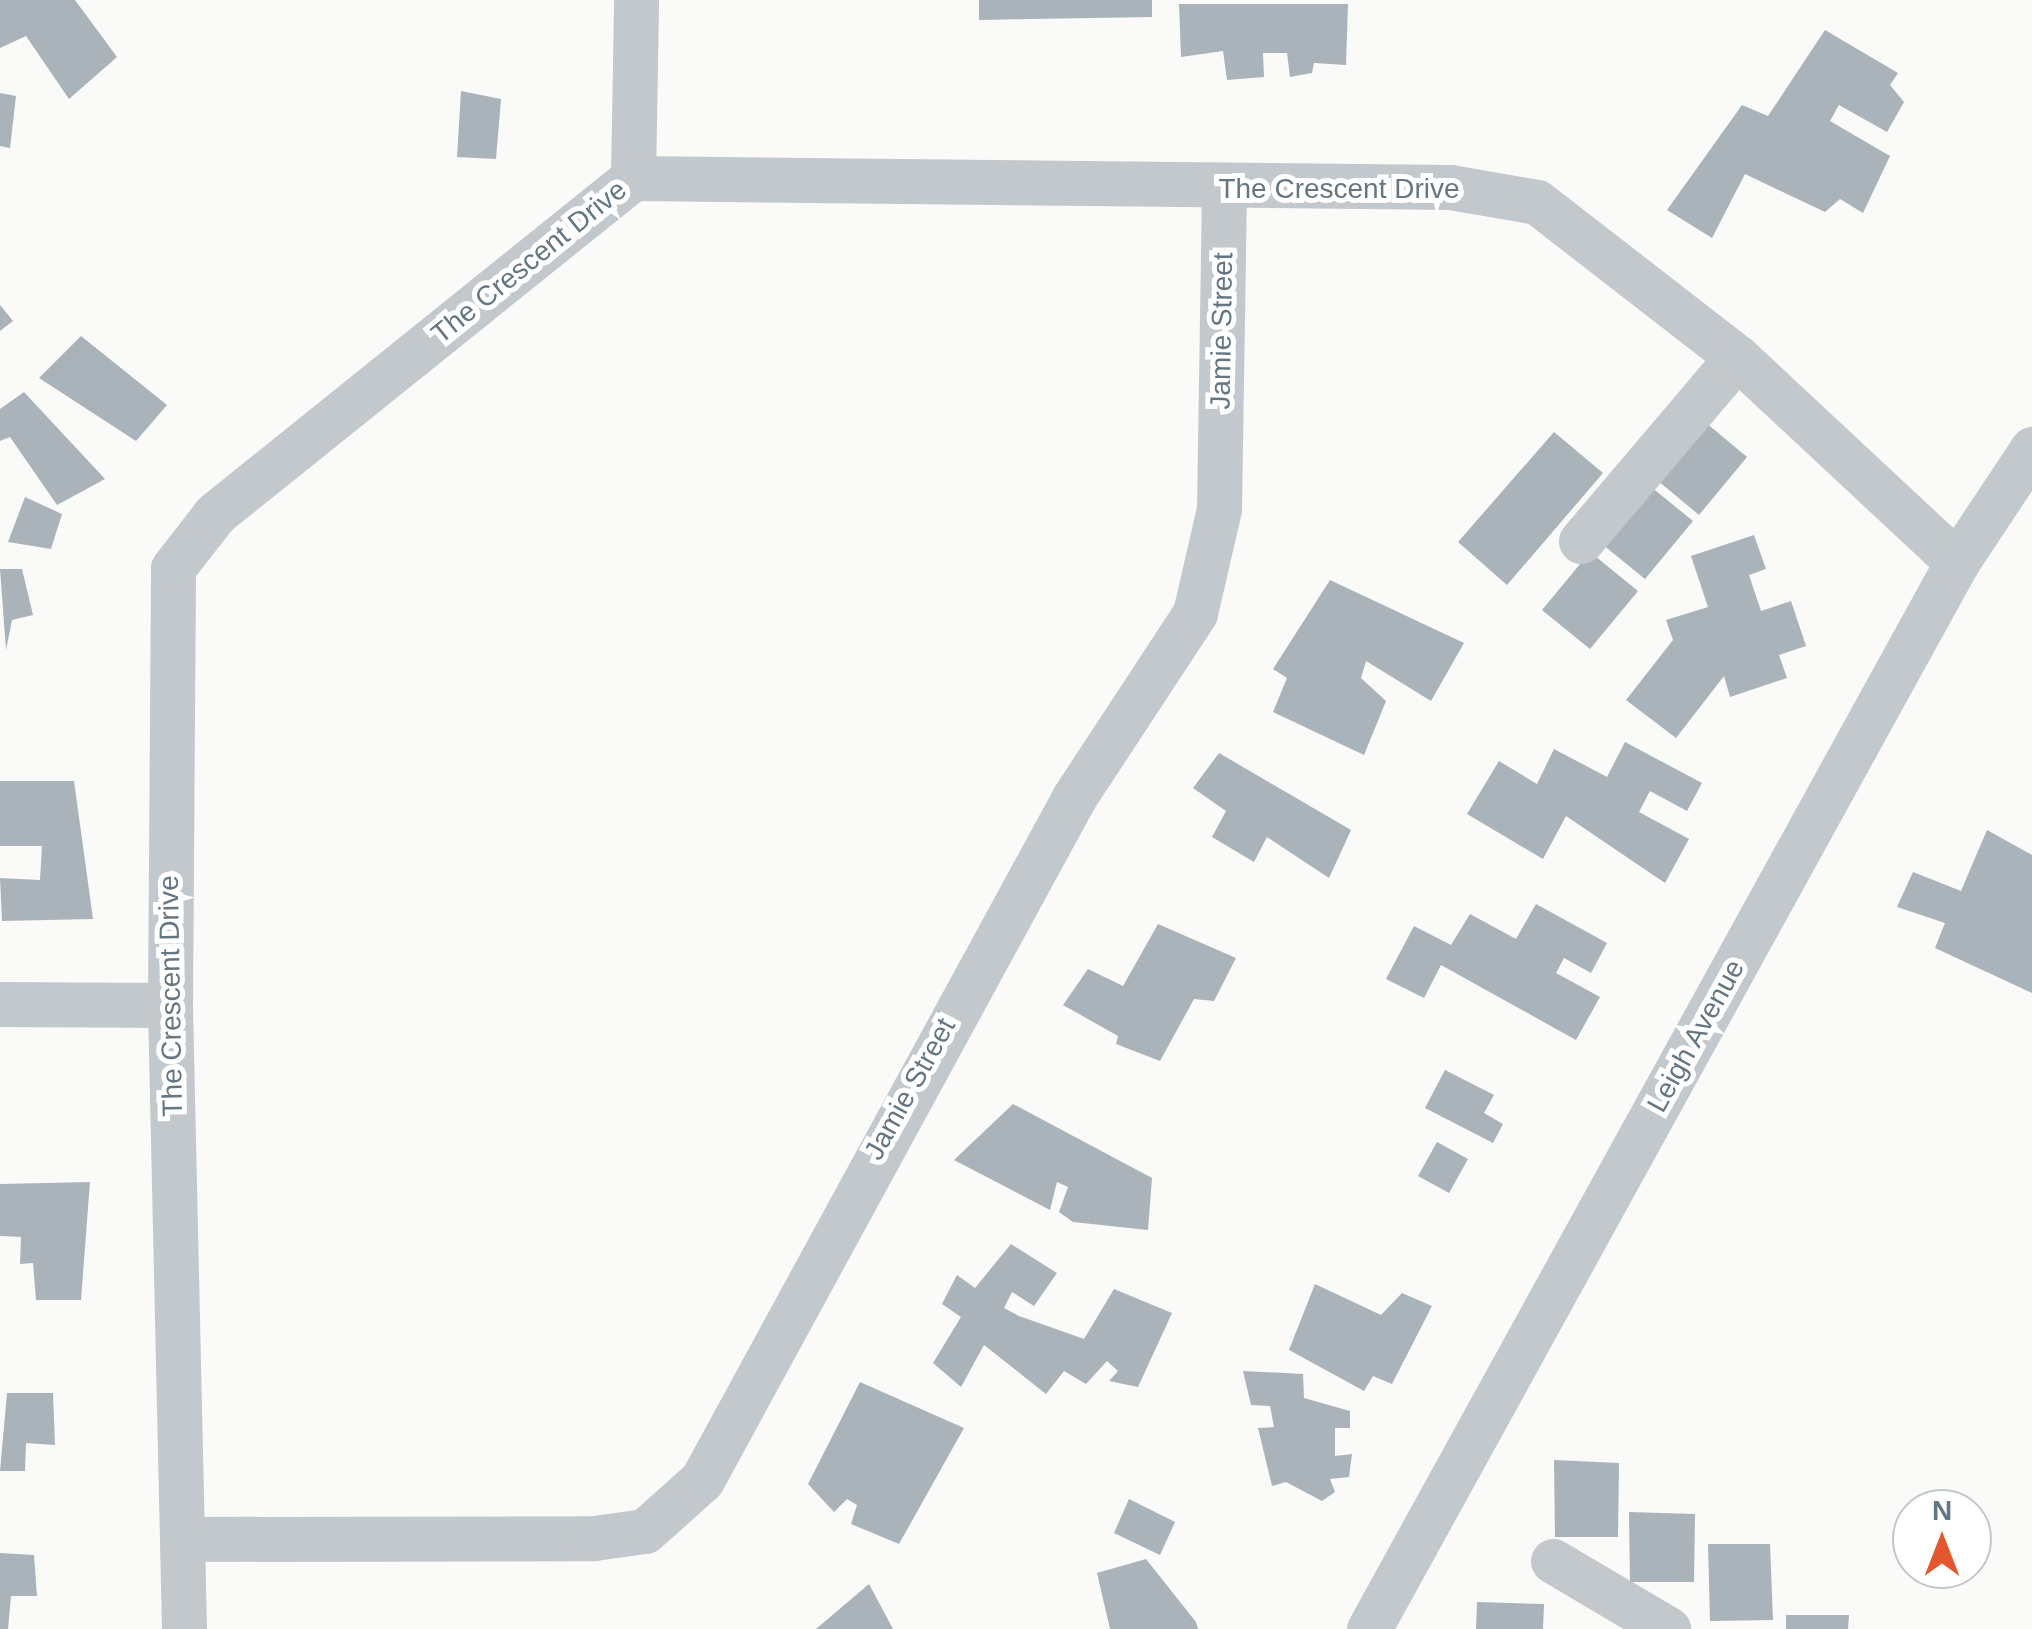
<!DOCTYPE html>
<html>
<head>
<meta charset="utf-8">
<style>
  body { margin:0 }
  #map { position:relative; width:2032px; height:1629px; overflow:hidden; background:#fafaf8; font-family:Helvetica,sans-serif }
  div>[style] { position:absolute }
  [style*='--x'] { left:calc(var(--x)*1px); top:calc(var(--y)*1px); width:calc(var(--w)*1px); rotate:calc(var(--a)*1deg) }
  .building>* { inset:0; background:#aab3b9 }
  .minor>* { height:45px; margin:-22.5px; padding:0 22.5px; transform-origin:22.5px; border-radius:22.5px; background:#c3c8cc }
  span { translate:-50% -50%; white-space:nowrap; text-align:center; line-height:1.15; -webkit-text-stroke:10px #fff; paint-order:stroke }
  .street-label { font-size:28px; color:#657683 }
  .north { position:absolute; left:1892px; top:1489px; width:100px; height:100px; box-sizing:border-box; background:#fff; border:2px solid #c1c8cd; border-radius:50%; rotate:0deg; font-size:28px; font-weight:700; line-height:40px; text-align:center; color:#657683 }
  .north::after { content:''; display:block; margin:auto; width:35px; height:45px; background:#e4572e; clip-path:polygon(50% 0,100% 100%,50% 72%,0 100%) }
</style>
</head>
<body>
<div id="map">
  <div class="building">
    <i style="clip-path:polygon(0 0,75px 0,117px 57px,69px 99px,26px 36px,0 48px)"></i>
    <i style="clip-path:polygon(979px 0,1152px 0,1152px 17px,979px 20px)"></i>
    <i style="clip-path:polygon(1179px 4px,1348px 4px,1346px 65px,1314px 63px,1312px 73px,1290px 77px,1287px 53px,1263px 53px,1264px 77px,1227px 80px,1223px 51px,1181px 57px)"></i>
    <i style="clip-path:polygon(1825px 30px,1898px 73px,1890px 85px,1904px 102px,1887px 132px,1839px 105px,1830px 121px,1890px 156px,1863px 213px,1840px 199px,1825px 212px,1745px 174px,1712px 238px,1667px 210px,1742px 105px,1768px 116px)"></i>
    <i style="clip-path:polygon(461px 91px,501px 99px,496px 159px,457px 157px)"></i>
    <i style="clip-path:polygon(0 93px,16px 96px,10px 148px,0 146px)"></i>
    <i style="clip-path:polygon(0 305px,13px 321px,0 331px)"></i>
    <i style="clip-path:polygon(81px 336px,167px 405px,136px 441px,39px 378px)"></i>
    <i style="clip-path:polygon(24px 392px,105px 479px,57px 505px,10px 437px,0 441px,0 409px)"></i>
    <i style="clip-path:polygon(1699px 417px,1747px 457px,1699px 515px,1651px 475px)"></i>
    <i style="clip-path:polygon(1554px 432px,1603px 473px,1507px 585px,1458px 542px)"></i>
    <i style="clip-path:polygon(1645px 482px,1693px 521px,1645px 579px,1597px 540px)"></i>
    <i style="clip-path:polygon(25px 497px,62px 514px,51px 549px,8px 542px)"></i>
    <i style="clip-path:polygon(1754px 535px,1766px 569px,1749px 575px,1761px 611px,1791px 601px,1806px 646px,1779px 655px,1787px 678px,1730px 697px,1724px 676px,1676px 738px,1626px 700px,1673px 640px,1666px 620px,1708px 607px,1691px 556px)"></i>
    <i style="clip-path:polygon(1590px 552px,1638px 591px,1590px 649px,1542px 610px)"></i>
    <i style="clip-path:polygon(0 569px,22px 569px,33px 615px,12px 620px,6px 650px)"></i>
    <i style="clip-path:polygon(1330px 580px,1464px 643px,1431px 701px,1366px 661px,1361px 678px,1386px 701px,1364px 755px,1273px 712px,1287px 678px,1273px 669px)"></i>
    <i style="clip-path:polygon(1625px 742px,1702px 783px,1687px 811px,1650px 791px,1639px 812px,1689px 839px,1665px 883px,1566px 816px,1543px 859px,1467px 814px,1499px 761px,1537px 784px,1554px 749px,1607px 777px)"></i>
    <i style="clip-path:polygon(1219px 753px,1351px 830px,1329px 878px,1267px 837px,1254px 862px,1212px 837px,1226px 811px,1193px 788px)"></i>
    <i style="clip-path:polygon(0 781px,74px 781px,93px 919px,2px 921px,0 878px,40px 880px,42px 846px,0 846px)"></i>
    <i style="clip-path:polygon(1987px 830px,2032px 855px,2032px 993px,1935px 948px,1945px 923px,1897px 907px,1913px 872px,1961px 891px)"></i>
    <i style="clip-path:polygon(1536px 904px,1607px 943px,1591px 973px,1564px 958px,1556px 973px,1600px 997px,1576px 1040px,1441px 965px,1424px 998px,1386px 979px,1414px 926px,1451px 945px,1470px 914px,1516px 939px)"></i>
    <i style="clip-path:polygon(1158px 924px,1236px 958px,1214px 1001px,1194px 999px,1160px 1061px,1116px 1044px,1118px 1036px,1063px 1005px,1088px 969px,1123px 986px)"></i>
    <i style="clip-path:polygon(1445px 1070px,1494px 1095px,1484px 1113px,1503px 1124px,1493px 1143px,1425px 1108px)"></i>
    <i style="clip-path:polygon(1013px 1104px,1152px 1178px,1148px 1230px,1073px 1222px,1059px 1212px,1068px 1187px,1057px 1182px,1050px 1210px,954px 1160px)"></i>
    <i style="clip-path:polygon(1437px 1142px,1468px 1159px,1449px 1193px,1418px 1176px)"></i>
    <i style="clip-path:polygon(90px 1182px,81px 1300px,36px 1300px,33px 1263px,20px 1264px,21px 1237px,0 1236px,0 1184px)"></i>
    <i style="clip-path:polygon(1011px 1244px,1057px 1273px,1034px 1306px,1012px 1292px,1004px 1308px,1019px 1316px,1084px 1339px,1114px 1289px,1172px 1313px,1138px 1387px,1109px 1381px,1118px 1371px,1107px 1361px,1086px 1384px,1064px 1371px,1046px 1394px,984px 1345px,961px 1387px,933px 1363px,961px 1317px,942px 1304px,957px 1275px,975px 1288px)"></i>
    <i style="clip-path:polygon(1315px 1284px,1381px 1315px,1402px 1293px,1432px 1306px,1392px 1384px,1373px 1376px,1364px 1391px,1289px 1350px)"></i>
    <i style="clip-path:polygon(1243px 1371px,1303px 1374px,1304px 1398px,1350px 1411px,1350px 1428px,1335px 1428px,1335px 1456px,1352px 1454px,1349px 1477px,1330px 1479px,1335px 1492px,1322px 1501px,1286px 1482px,1272px 1486px,1258px 1428px,1274px 1427px,1270px 1406px,1251px 1405px)"></i>
    <i style="clip-path:polygon(860px 1382px,964px 1428px,899px 1544px,851px 1524px,857px 1505px,847px 1499px,834px 1512px,808px 1484px)"></i>
    <i style="clip-path:polygon(7px 1393px,53px 1393px,55px 1445px,26px 1443px,25px 1471px,0 1471px)"></i>
    <i style="clip-path:polygon(1554px 1460px,1619px 1463px,1618px 1537px,1555px 1537px)"></i>
    <i style="clip-path:polygon(1129px 1499px,1175px 1522px,1160px 1555px,1114px 1533px)"></i>
    <i style="clip-path:polygon(1629px 1512px,1695px 1514px,1694px 1582px,1630px 1582px)"></i>
    <i style="clip-path:polygon(1708px 1544px,1770px 1544px,1773px 1620px,1710px 1621px)"></i>
    <i style="clip-path:polygon(0 1553px,34px 1555px,37px 1596px,11px 1596px,8px 1629px,0 1629px)"></i>
    <i style="clip-path:polygon(1146px 1559px,1196px 1622px,1198px 1629px,1110px 1629px,1097px 1573px)"></i>
    <i style="clip-path:polygon(869px 1584px,893px 1629px,816px 1629px)"></i>
    <i style="clip-path:polygon(1477px 1602px,1544px 1604px,1543px 1629px,1476px 1629px)"></i>
    <i style="clip-path:polygon(1786px 1615px,1849px 1615px,1848px 1629px,1786px 1629px)"></i>
  </div>
  <div class="minor">
    <i style="--x:633;--y:178;--w:178;--a:-89"></i>
    <i style="--x:1581;--y:541;--w:241;--a:-49.7"></i>
    <i style="--x:0;--y:1004;--w:170;--a:0.3"></i>
    <i style="--x:183;--y:1539;--w:411;--a:-0.1"></i>
    <i style="--x:594;--y:1538;--w:51;--a:-7.8"></i>
    <i style="--x:645;--y:1531;--w:76;--a:-41.8"></i>
    <i style="--x:702;--y:1480;--w:779;--a:-61.4"></i>
    <i style="--x:1075;--y:796;--w:219;--a:-56.7"></i>
    <i style="--x:1195;--y:613;--w:107;--a:-77"></i>
    <i style="--x:1219;--y:509;--w:320;--a:-89.1"></i>
    <i style="--x:1553;--y:1561;--w:134;--a:30.6"></i>
    <i style="--x:184;--y:1629;--w:624;--a:-91.29"></i>
    <i style="--x:170;--y:1005;--w:437;--a:-89.6"></i>
    <i style="--x:173;--y:568;--w:68;--a:-52.1"></i>
    <i style="--x:215;--y:514;--w:536;--a:-38.79"></i>
    <i style="--x:633;--y:178;--w:817;--a:0.63"></i>
    <i style="--x:1450;--y:187;--w:88;--a:9.8"></i>
    <i style="--x:1537;--y:202;--w:253;--a:37.8"></i>
    <i style="--x:1737;--y:357;--w:301;--a:43"></i>
    <i style="--x:1369;--y:1629;--w:1218;--a:-61.14"></i>
    <i style="--x:1957;--y:562;--w:136;--a:-56.4"></i>
  </div>
  <div class="street-label">
    <span style="left:1339px;top:189px">The Crescent Drive</span>
    <span style="left:529px;top:262px;rotate:-39deg">The Crescent Drive</span>
    <span style="left:1222px;top:331px;rotate:-89deg">Jamie Street</span>
    <span style="left:171px;top:996px;rotate:-91deg">The Crescent Drive</span>
    <span style="left:1696px;top:1036px;rotate:-61deg">Leigh Avenue</span>
    <span style="left:910px;top:1089px;rotate:-61deg">Jamie Street</span>
  </div>
  <div class="north">N</div>
</div>
</body>
</html>
